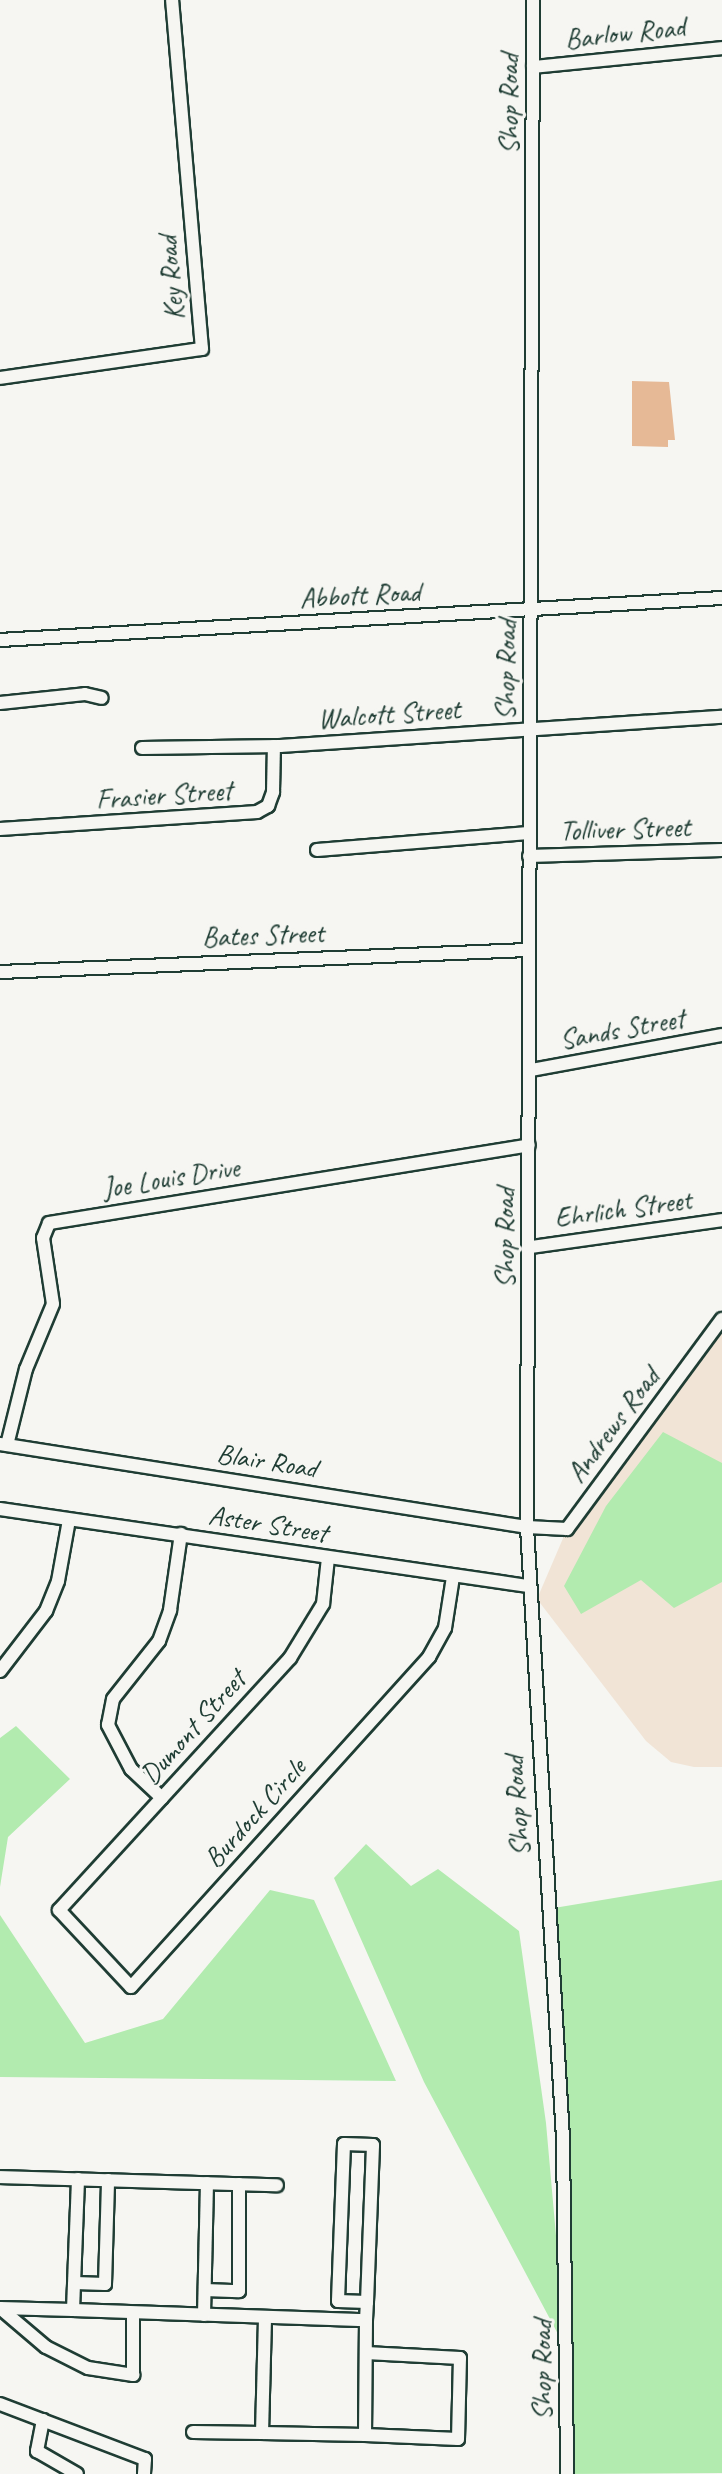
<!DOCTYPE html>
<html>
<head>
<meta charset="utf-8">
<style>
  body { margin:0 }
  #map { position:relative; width:722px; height:2474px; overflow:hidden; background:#f6f6f2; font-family:Caveat,sans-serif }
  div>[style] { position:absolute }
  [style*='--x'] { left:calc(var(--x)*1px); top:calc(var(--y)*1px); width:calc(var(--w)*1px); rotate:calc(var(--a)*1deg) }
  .built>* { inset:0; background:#f1e4d6 }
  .green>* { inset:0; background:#b2ebaf }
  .building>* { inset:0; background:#e6b996 }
  .roads { filter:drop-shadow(2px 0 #1f3d34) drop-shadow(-2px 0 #1f3d34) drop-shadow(0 2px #1f3d34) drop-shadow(0 -2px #1f3d34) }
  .minor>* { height:12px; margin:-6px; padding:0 6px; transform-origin:6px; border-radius:6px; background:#f6f6f2 }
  span { translate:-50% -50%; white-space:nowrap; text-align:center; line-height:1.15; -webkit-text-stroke:6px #f6f6f2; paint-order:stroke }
  .street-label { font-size:28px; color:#1f3d34 }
</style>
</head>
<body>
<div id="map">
  <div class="built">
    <i style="clip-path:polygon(722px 1324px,722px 1767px,694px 1767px,671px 1762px,646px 1741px,537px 1599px,567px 1529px)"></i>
  </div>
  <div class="green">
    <i style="clip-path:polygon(663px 1432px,722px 1463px,722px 1582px,674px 1608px,641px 1580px,581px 1614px,564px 1586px,606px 1506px)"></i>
    <i style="clip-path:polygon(16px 1726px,70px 1779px,8px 1837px,0 1887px,0 1738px)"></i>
    <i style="clip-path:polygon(366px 1844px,411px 1886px,438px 1869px,519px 1931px,546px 2123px,565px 2337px,548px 1909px,722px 1880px,722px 2473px,567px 2474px,567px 2351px,424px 2082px,334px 1878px)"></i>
    <i style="clip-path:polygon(270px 1890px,314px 1900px,396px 2081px,0 2077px,0 1915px,85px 2043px,163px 2019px)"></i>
  </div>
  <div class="building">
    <i style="clip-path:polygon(632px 381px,669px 382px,675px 440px,668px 440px,668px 447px,632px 446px)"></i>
  </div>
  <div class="roads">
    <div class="minor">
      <i style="--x:533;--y:0;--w:1527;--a:90.23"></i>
      <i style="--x:527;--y:1527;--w:613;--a:86.63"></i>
      <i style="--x:563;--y:2139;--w:335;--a:89.3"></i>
      <i style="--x:533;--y:67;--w:190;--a:-5.7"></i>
      <i style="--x:0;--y:378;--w:204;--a:-8.2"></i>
      <i style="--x:202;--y:349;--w:350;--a:-94.9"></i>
      <i style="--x:0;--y:640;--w:723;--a:-3.33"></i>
      <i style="--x:0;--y:703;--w:85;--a:-6"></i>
      <i style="--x:85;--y:694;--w:17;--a:13"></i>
      <i style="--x:142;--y:748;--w:138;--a:-0.8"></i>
      <i style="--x:280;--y:746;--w:443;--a:-3.8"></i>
      <i style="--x:0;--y:829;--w:258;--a:-3.8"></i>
      <i style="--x:257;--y:812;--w:13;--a:-29"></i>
      <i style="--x:268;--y:806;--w:15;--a:-70"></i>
      <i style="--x:273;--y:792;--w:46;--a:-88.8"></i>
      <i style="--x:317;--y:850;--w:212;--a:-4.6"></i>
      <i style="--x:529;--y:856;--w:193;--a:-1.8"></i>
      <i style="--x:0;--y:972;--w:527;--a:-2.39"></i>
      <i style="--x:531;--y:1070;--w:194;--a:-10.4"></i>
      <i style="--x:531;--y:1247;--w:193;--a:-8"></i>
      <i style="--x:0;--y:1444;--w:533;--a:8.95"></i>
      <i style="--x:527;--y:1527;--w:40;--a:2.9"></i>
      <i style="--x:567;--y:1529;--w:261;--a:-53.6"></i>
      <i style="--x:7;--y:1445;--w:78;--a:-76"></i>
      <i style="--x:26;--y:1369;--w:70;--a:-67.4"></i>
      <i style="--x:53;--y:1304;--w:67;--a:-98.6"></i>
      <i style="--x:43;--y:1238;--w:16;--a:-68"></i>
      <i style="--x:49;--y:1223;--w:486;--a:-9.2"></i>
      <i style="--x:0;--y:1509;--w:534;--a:8.3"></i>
      <i style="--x:328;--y:1558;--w:46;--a:96.2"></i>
      <i style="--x:323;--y:1604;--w:63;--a:121.4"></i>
      <i style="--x:290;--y:1658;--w:342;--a:132.5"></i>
      <i style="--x:59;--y:1910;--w:105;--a:46.9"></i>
      <i style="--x:131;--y:1987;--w:445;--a:-47.9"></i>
      <i style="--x:429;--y:1657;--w:33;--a:-61"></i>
      <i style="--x:445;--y:1628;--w:52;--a:-81.1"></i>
      <i style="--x:0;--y:1671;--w:76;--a:-52.5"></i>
      <i style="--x:46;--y:1611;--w:32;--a:-68"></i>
      <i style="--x:58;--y:1581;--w:62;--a:-79.8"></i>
      <i style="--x:162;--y:1798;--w:42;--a:-136.9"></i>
      <i style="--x:131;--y:1769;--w:50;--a:-117.6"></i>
      <i style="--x:108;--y:1725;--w:26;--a:-79"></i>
      <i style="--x:113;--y:1699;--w:74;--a:-51.6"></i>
      <i style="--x:159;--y:1641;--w:33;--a:-70"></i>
      <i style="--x:170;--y:1610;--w:77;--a:-81.8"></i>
      <i style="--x:0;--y:2177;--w:277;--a:1.7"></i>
      <i style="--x:75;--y:2283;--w:30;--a:2"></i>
      <i style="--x:105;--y:2284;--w:104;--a:-88.3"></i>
      <i style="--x:205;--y:2290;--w:34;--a:2"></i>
      <i style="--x:239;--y:2291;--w:107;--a:-90"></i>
      <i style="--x:0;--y:2308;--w:73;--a:1.6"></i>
      <i style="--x:73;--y:2310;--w:293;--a:2"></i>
      <i style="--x:366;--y:2320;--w:115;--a:90.5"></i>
      <i style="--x:365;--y:2435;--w:103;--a:-178.9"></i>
      <i style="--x:262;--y:2433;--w:116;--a:-88.5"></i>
      <i style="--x:0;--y:2308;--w:60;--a:40.3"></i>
      <i style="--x:46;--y:2347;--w:47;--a:26.6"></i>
      <i style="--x:88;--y:2368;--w:46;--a:8.8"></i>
      <i style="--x:133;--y:2375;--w:62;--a:-90"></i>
      <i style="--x:73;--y:2310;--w:131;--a:-87.8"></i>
      <i style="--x:204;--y:2315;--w:132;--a:-88.7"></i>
      <i style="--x:366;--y:2320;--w:18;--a:-87"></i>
      <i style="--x:367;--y:2302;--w:157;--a:-87.8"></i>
      <i style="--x:373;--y:2145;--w:29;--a:-178"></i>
      <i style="--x:344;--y:2144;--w:157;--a:92.2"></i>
      <i style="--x:338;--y:2301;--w:29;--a:2"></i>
      <i style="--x:0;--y:2404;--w:155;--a:20.8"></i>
      <i style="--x:145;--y:2459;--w:15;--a:94"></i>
      <i style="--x:43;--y:2420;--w:32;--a:101"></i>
      <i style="--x:37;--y:2451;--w:46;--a:29.9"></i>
      <i style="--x:193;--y:2432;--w:69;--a:0.8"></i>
      <i style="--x:365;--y:2435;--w:93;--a:2.5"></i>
      <i style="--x:458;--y:2439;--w:81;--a:-88.6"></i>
      <i style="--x:460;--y:2358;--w:94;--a:-177"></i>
    </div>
  </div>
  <div class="street-label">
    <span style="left:625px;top:33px;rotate:-6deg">Barlow Road</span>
    <span style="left:509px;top:104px;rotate:-90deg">Shop Road</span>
    <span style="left:171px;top:278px;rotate:-95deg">Key Road</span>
    <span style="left:360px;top:595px;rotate:-3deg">Abbott Road</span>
    <span style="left:506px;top:670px;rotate:-89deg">Shop Road</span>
    <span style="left:389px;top:714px;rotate:-4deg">Walcott Street</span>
    <span style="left:164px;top:795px;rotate:-4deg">Frasier Street</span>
    <span style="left:625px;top:829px;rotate:-2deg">Tolliver Street</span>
    <span style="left:263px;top:935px;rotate:-2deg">Bates Street</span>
    <span style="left:622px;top:1029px;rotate:-10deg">Sands Street</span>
    <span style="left:171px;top:1178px;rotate:-9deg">Joe Louis Drive</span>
    <span style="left:623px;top:1209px;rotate:-8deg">Ehrlich Street</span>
    <span style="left:505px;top:1238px;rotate:-90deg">Shop Road</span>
    <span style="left:613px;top:1425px;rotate:-53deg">Andrews Road</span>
    <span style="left:267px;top:1461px;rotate:9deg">Blair Road</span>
    <span style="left:268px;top:1524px;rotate:9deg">Aster Street</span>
    <span style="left:193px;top:1727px;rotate:-48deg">Dumont Street</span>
    <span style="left:517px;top:1806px;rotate:-94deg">Shop Road</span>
    <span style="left:255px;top:1813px;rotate:-48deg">Burdock Circle</span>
    <span style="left:542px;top:2370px;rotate:-90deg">Shop Road</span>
  </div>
</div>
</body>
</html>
